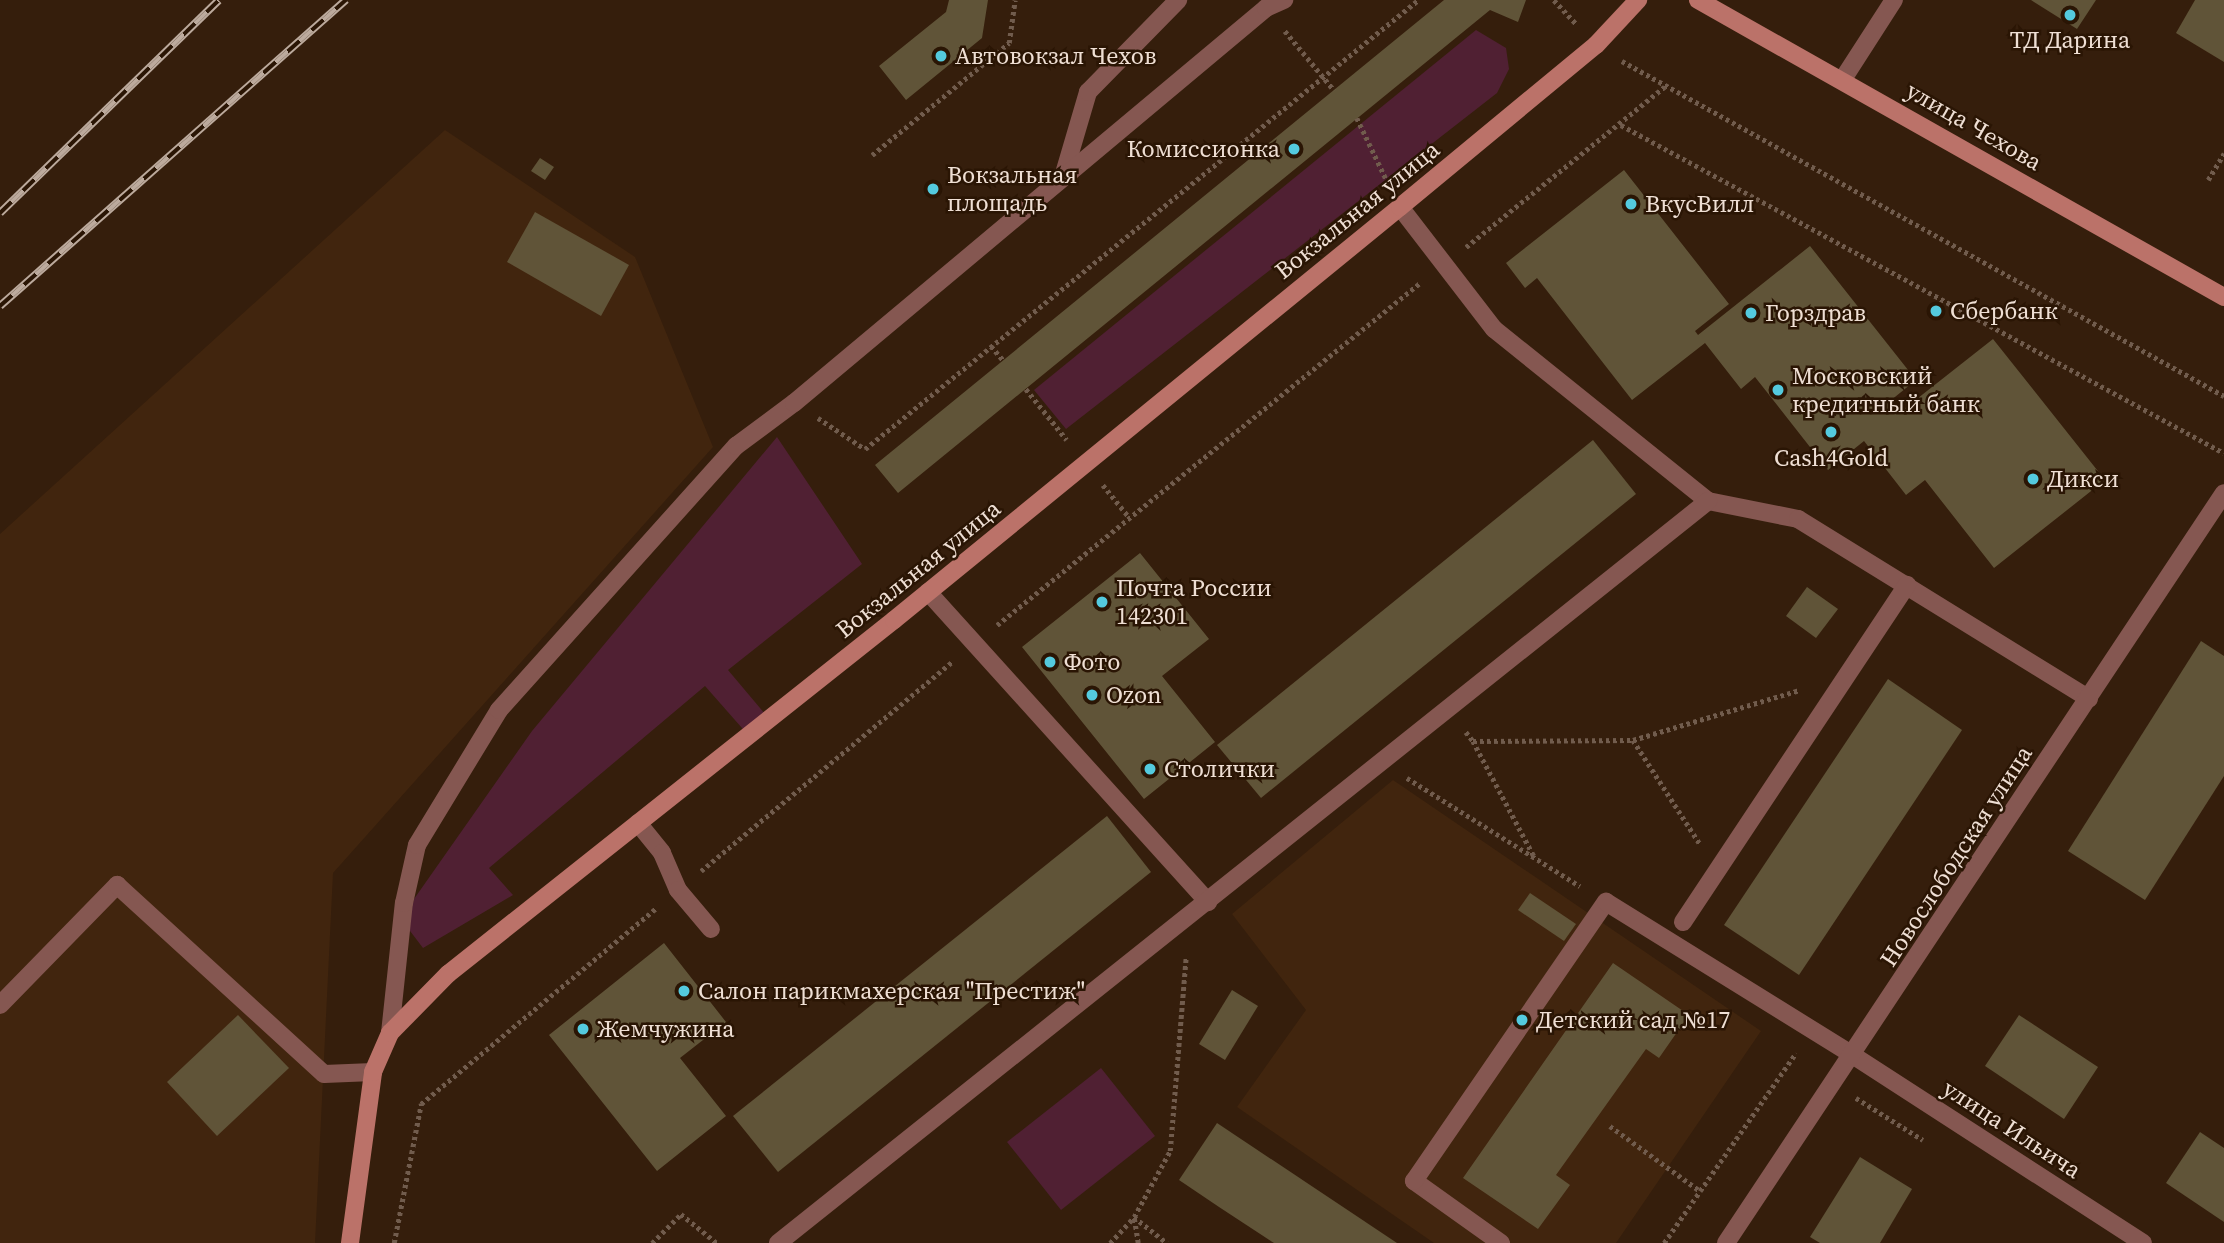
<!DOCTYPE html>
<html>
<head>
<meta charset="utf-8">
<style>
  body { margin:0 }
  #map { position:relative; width:2224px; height:1243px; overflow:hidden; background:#351e0c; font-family:"Source Serif 4",serif }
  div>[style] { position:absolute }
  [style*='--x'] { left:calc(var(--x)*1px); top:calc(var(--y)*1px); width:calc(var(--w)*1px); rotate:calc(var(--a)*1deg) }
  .built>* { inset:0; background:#41250e }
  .green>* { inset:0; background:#502033 }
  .building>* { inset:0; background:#605438 }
  .path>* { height:4.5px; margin-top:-2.25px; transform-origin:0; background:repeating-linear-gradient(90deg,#715c4d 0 3.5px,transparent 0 7px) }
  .lane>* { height:18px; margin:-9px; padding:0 9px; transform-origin:9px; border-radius:9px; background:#855751 }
  .street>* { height:18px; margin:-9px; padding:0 9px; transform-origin:9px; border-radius:9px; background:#855751 }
  .secondary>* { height:18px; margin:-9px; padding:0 9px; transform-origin:9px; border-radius:9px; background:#bb7269 }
  .rail>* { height:8px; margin-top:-4px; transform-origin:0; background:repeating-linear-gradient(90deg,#2a1504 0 16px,#bcaa9d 0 32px); box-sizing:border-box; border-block:2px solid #bcaa9d }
  .dots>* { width:19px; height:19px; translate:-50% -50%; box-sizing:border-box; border:4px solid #2a1504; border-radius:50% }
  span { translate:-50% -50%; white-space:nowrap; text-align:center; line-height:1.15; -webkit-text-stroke:5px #2a1504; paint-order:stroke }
  .poi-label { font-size:24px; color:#efdfd4 }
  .left { translate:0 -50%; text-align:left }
  .right { translate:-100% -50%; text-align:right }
  .street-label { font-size:24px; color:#efdfd4 }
</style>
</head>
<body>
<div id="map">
  <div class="built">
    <i style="clip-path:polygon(445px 130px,635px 257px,713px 447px,333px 873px,315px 1243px,0 1243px,0 534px)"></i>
    <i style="clip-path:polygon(1393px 780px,1761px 1031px,1616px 1243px,1434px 1243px,1237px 1107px,1306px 1010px,1232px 914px)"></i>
  </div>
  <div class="green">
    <i style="clip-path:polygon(1476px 30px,1506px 48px,1509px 69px,1497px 93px,1066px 429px,1034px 390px)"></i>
    <i style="clip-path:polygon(777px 437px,862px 564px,728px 670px,770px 720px,749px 736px,705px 686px,489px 868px,513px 895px,423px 948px,407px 927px,414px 899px,532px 731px)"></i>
    <i style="clip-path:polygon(1101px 1068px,1155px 1136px,1061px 1210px,1007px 1142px)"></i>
  </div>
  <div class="building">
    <i style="clip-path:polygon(949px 0,988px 0,982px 38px,906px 100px,879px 66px,946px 12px)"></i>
    <i style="clip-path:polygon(1444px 0,1526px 0,1518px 22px,1490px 10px,898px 493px,875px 465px)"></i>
    <i style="clip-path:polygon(2031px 0,2096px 0,2077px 29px)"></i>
    <i style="clip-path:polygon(2195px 0,2224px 0,2224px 62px,2176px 33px)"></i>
    <i style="clip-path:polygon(540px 158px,554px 167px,545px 180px,531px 171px)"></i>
    <i style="clip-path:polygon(1624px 170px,1729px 304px,1695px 331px,1698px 335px,1810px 246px,1916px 380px,1890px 401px,1899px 413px,1993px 339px,2105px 480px,1994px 568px,1925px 480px,1906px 495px,1864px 441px,1828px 470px,1755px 377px,1741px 389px,1705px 343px,1632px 400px,1537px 278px,1525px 288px,1506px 263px)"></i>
    <i style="clip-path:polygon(535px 212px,629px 265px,601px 316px,507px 262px)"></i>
    <i style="clip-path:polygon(1593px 440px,1636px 494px,1261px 798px,1217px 745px)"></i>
    <i style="clip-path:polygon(1140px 553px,1209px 639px,1162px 676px,1215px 742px,1144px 799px,1022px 647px)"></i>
    <i style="clip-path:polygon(1807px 587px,1838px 609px,1816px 638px,1786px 616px)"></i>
    <i style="clip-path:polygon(2201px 641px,2224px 656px,2224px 776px,2145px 900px,2068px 851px)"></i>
    <i style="clip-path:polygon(1888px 679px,1962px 730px,1799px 975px,1724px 925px)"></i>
    <i style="clip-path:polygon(1107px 816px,1151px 872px,778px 1172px,733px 1116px)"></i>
    <i style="clip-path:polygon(1530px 893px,1576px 924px,1564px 941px,1518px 910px)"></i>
    <i style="clip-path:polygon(664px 943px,726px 1022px,680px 1058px,726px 1116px,657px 1171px,549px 1035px)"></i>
    <i style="clip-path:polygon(1613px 963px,1689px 1015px,1659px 1058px,1646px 1049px,1556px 1175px,1570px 1185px,1538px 1229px,1463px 1178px)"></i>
    <i style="clip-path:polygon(1232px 990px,1258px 1006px,1225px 1060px,1199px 1044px)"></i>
    <i style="clip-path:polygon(238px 1015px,289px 1068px,217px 1136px,167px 1082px)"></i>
    <i style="clip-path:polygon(2019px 1015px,2098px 1067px,2064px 1119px,1985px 1066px)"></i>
    <i style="clip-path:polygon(1217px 1123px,1397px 1243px,1274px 1243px,1219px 1207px,1179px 1180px)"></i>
    <i style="clip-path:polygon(2200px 1132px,2224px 1148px,2224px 1222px,2166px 1183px)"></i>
    <i style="clip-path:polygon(1860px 1157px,1912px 1189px,1880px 1243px,1820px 1243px,1810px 1237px)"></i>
  </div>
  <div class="path">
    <i style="--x:1554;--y:0;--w:34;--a:47"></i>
    <i style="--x:1285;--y:31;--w:77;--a:50.3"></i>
    <i style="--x:1622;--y:61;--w:689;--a:29.09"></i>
    <i style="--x:1357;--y:118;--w:70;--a:64.5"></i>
    <i style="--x:1621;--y:125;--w:686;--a:28.54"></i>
    <i style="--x:872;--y:155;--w:177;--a:-39.3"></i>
    <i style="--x:1009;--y:43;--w:43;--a:-82.1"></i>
    <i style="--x:2208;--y:180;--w:31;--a:-59"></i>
    <i style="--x:1466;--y:247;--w:255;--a:-38.9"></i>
    <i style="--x:991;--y:346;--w:18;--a:49"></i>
    <i style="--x:1026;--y:389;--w:65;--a:51.2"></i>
    <i style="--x:818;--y:418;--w:56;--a:33.4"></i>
    <i style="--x:865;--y:449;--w:712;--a:-39.07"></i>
    <i style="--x:1103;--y:485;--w:41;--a:50.9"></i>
    <i style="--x:997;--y:625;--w:544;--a:-38.96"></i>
    <i style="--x:1466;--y:732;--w:11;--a:52"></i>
    <i style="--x:1473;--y:741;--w:160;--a:-0.4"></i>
    <i style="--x:1633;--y:740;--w:124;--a:57.2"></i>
    <i style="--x:1633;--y:740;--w:174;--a:-16.7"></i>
    <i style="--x:1473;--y:741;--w:132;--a:62.1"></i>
    <i style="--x:1407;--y:778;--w:204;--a:32"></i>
    <i style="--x:701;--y:871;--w:327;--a:-39.8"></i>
    <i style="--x:1856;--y:1098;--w:79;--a:32.1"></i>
    <i style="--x:1610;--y:1126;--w:111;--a:35.8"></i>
    <i style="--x:1700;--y:1191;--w:168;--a:-55.2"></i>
    <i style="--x:394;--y:1243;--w:142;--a:-79"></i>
    <i style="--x:421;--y:1104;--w:306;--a:-39.8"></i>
    <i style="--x:652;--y:1243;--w:41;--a:-45"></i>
    <i style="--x:681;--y:1214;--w:46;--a:38.9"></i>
    <i style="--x:1110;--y:1243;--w:35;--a:-47"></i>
    <i style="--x:1134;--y:1217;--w:42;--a:38.2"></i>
    <i style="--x:1138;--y:1243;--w:26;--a:-99"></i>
    <i style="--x:1134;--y:1217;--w:75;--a:-61.4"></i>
    <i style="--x:1170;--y:1151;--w:195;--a:-85.3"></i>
    <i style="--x:1664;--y:1243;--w:63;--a:-55.3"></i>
  </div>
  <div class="lane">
    <i style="--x:1843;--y:79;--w:94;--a:-57.2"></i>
    <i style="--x:1063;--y:177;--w:89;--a:-73.6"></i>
    <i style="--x:1088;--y:92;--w:129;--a:-45.6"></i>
    <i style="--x:1400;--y:207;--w:154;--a:52.4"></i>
    <i style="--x:1494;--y:329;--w:275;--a:38.8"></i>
    <i style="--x:1708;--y:501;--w:92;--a:11.3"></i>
    <i style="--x:1798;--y:519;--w:342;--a:31.7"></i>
    <i style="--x:928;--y:592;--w:418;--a:47.9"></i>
    <i style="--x:638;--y:823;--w:38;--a:51"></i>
    <i style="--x:662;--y:853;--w:40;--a:66.6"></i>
    <i style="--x:678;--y:890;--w:51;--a:49.8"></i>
    <i style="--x:1683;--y:922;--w:405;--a:-56.4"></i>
    <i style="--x:0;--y:1005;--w:168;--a:-45.7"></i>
    <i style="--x:117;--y:885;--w:280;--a:42.4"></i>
    <i style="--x:324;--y:1074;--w:49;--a:-2.3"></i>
    <i style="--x:390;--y:1033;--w:131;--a:-83.9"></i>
    <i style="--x:404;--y:903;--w:59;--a:-77.4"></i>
    <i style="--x:417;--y:845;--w:158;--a:-58.7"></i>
    <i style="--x:499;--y:710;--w:355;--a:-48.1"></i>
    <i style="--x:736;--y:446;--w:72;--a:-36.6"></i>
    <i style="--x:794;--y:403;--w:615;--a:-39.92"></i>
    <i style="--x:1266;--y:8;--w:20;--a:-24"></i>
    <i style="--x:778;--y:1243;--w:1190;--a:-38.58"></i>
    <i style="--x:1501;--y:1243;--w:107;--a:-144.5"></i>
    <i style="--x:1414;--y:1181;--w:339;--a:-55.5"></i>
    <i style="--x:1606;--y:902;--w:292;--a:31.8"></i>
  </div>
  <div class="street">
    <i style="--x:1854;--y:1056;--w:344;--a:32.9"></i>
    <i style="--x:1726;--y:1243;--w:900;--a:-56.42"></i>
  </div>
  <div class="secondary">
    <i style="--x:1698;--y:0;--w:604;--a:29.45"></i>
    <i style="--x:350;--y:1243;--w:173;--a:-82.3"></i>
    <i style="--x:373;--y:1072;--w:43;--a:-66.4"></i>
    <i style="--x:390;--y:1033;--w:83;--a:-45.5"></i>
    <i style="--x:448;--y:974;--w:569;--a:-38.44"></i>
    <i style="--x:894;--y:620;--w:653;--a:-39.22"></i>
    <i style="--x:1400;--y:207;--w:254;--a:-39.6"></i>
    <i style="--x:1596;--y:45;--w:62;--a:-47"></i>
  </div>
  <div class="rail">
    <i style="--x:0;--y:213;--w:305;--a:-44.2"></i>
    <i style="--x:0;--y:306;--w:462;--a:-41.5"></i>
  </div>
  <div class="dots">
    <i style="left:2070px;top:15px;background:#54cade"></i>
    <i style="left:941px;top:56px;background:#54cade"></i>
    <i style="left:1294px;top:149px;background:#54cade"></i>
    <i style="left:933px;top:189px;background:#54cade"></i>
    <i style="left:1631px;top:204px;background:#54cade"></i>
    <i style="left:1936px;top:311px;background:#54cade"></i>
    <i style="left:1751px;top:313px;background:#54cade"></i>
    <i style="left:1778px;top:390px;background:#54cade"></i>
    <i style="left:1831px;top:432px;background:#54cade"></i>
    <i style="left:2033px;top:479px;background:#54cade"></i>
    <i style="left:1102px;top:602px;background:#54cade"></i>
    <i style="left:1050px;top:662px;background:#54cade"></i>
    <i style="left:1092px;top:695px;background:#54cade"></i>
    <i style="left:1150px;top:769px;background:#54cade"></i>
    <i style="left:684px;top:991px;background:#54cade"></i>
    <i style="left:1522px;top:1020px;background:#54cade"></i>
    <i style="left:583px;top:1029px;background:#54cade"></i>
  </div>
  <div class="poi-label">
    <span style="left:2070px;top:40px">ТД Дарина</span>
    <span class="left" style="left:955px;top:56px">Автовокзал Чехов</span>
    <span class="right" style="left:1280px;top:149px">Комиссионка</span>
    <span class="left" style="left:947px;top:189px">Вокзальная<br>площадь</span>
    <span class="left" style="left:1645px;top:204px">ВкусВилл</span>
    <span class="left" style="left:1950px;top:311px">Сбербанк</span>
    <span class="left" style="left:1765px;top:313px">Горздрав</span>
    <span class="left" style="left:1792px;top:390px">Московский<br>кредитный банк</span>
    <span style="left:1831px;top:458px">Cash4Gold</span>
    <span class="left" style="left:2047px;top:479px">Дикси</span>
    <span class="left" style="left:1116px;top:602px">Почта России<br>142301</span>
    <span class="left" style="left:1064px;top:662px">Фото</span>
    <span class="left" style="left:1106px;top:695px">Ozon</span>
    <span class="left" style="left:1164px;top:769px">Столички</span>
    <span class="left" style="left:698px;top:991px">Салон парикмахерская "Престиж"</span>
    <span class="left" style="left:1536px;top:1020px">Детский сад №17</span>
    <span class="left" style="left:597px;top:1029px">Жемчужина</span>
  </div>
  <div class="street-label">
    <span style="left:1974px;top:126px;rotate:30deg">улица Чехова</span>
    <span style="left:1357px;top:210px;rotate:-39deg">Вокзальная улица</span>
    <span style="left:918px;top:569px;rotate:-39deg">Вокзальная улица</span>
    <span style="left:1956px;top:856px;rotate:-57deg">Новослободская улица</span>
    <span style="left:2012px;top:1129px;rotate:33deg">улица Ильича</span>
  </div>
</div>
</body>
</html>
